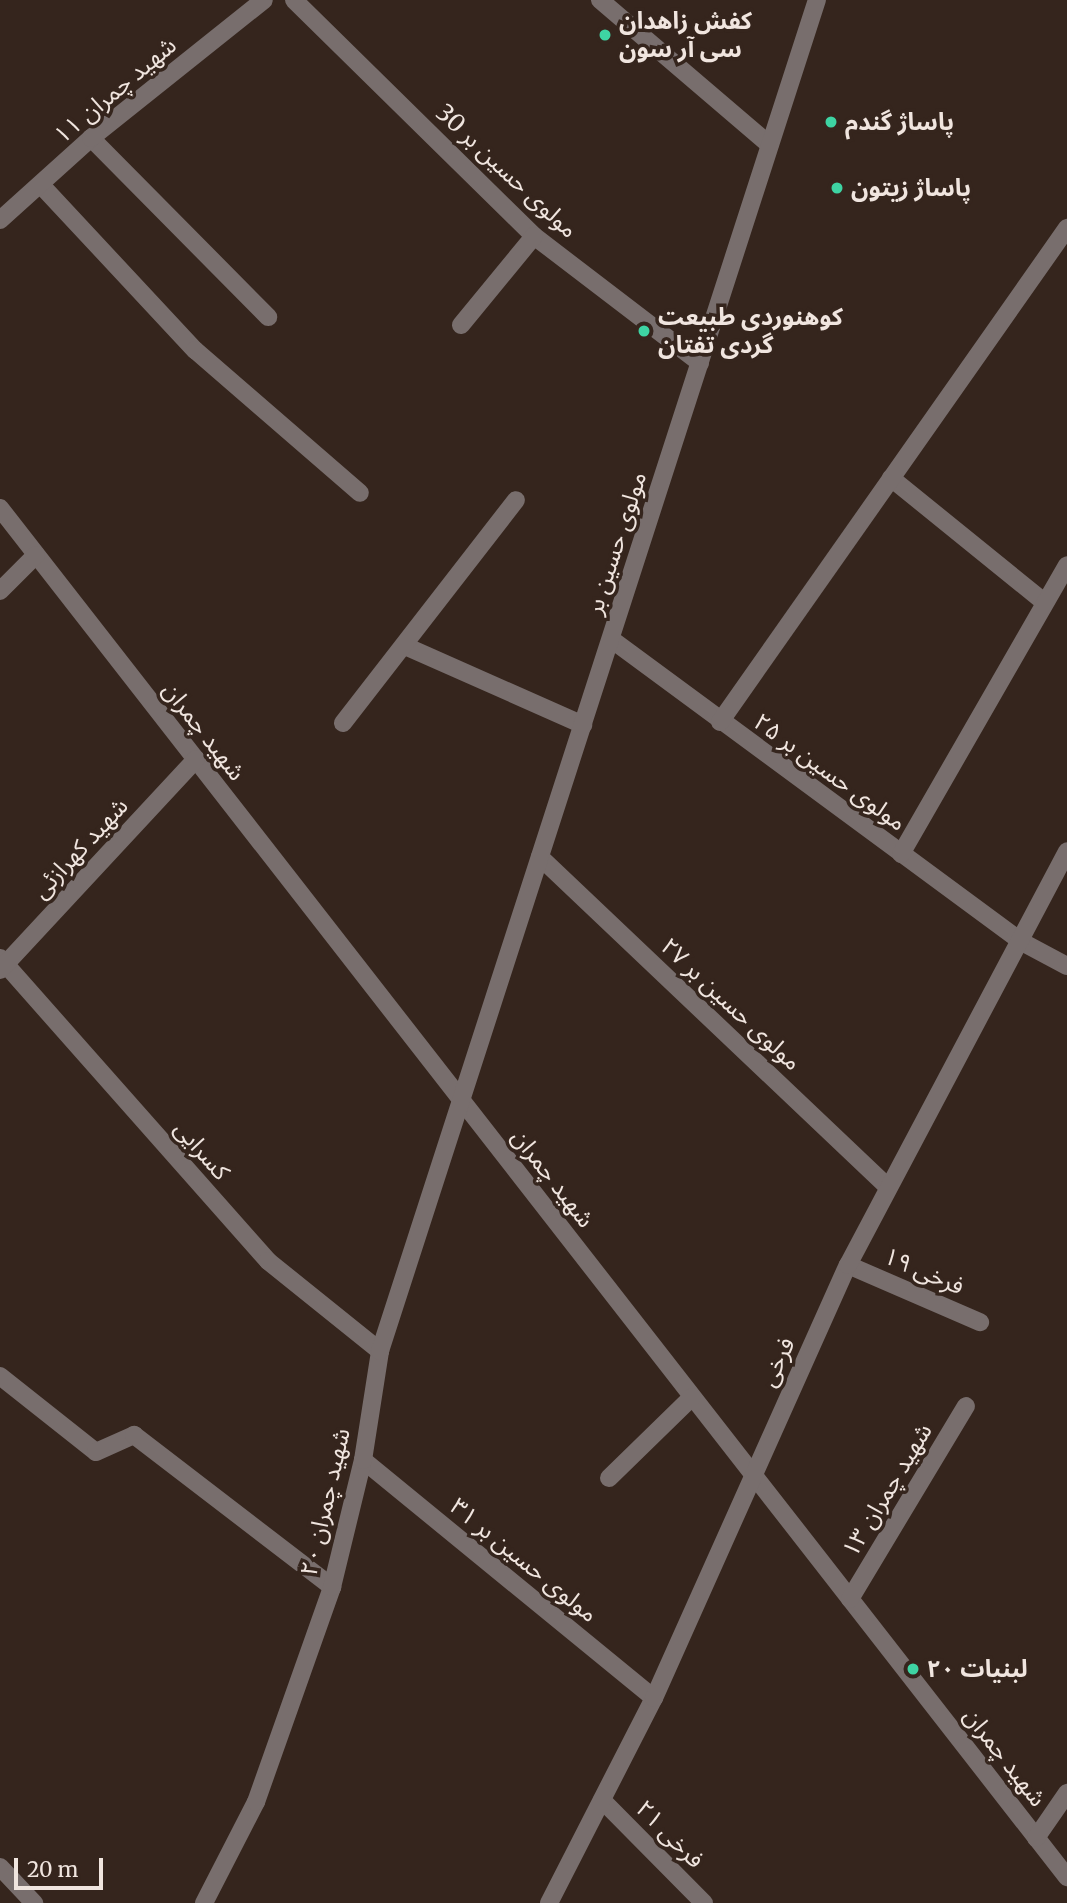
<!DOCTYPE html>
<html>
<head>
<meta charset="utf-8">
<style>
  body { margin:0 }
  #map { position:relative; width:1067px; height:1903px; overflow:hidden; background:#35251d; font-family:Merriweather,"Noto Sans Arabic",serif }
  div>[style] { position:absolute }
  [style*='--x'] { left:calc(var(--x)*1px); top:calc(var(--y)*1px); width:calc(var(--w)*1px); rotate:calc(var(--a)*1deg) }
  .minor>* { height:18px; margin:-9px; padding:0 9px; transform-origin:9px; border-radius:9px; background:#786e6d }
  .dots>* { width:19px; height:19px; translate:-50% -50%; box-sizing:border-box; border:4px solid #35251d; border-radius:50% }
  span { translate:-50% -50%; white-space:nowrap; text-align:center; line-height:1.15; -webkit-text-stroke:7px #35251d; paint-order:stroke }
  .poi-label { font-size:24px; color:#f0e5df; font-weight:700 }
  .left { translate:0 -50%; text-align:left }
  .street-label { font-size:24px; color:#f0e5df }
  .scale { position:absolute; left:14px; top:1858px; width:89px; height:32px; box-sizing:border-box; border:4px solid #f0e5df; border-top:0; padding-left:9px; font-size:21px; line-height:24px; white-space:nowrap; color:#f0e5df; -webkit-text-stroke:5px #35251d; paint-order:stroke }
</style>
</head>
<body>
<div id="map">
  <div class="minor">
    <i style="--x:294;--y:0;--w:337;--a:44.5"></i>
    <i style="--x:534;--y:236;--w:209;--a:37.4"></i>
    <i style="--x:600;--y:0;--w:223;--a:40.5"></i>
    <i style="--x:91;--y:138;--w:252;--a:45.3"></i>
    <i style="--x:41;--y:185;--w:226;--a:47"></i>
    <i style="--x:195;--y:350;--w:218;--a:40.9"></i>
    <i style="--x:0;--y:220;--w:122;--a:-42"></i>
    <i style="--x:91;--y:138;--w:221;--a:-38.6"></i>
    <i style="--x:461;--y:325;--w:115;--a:-50.6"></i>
    <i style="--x:891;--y:478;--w:197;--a:39"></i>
    <i style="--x:0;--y:508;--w:1736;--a:52.07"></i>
    <i style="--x:0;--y:591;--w:51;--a:-45"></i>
    <i style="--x:611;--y:639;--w:511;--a:36.4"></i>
    <i style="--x:1022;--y:942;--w:51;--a:28.1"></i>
    <i style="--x:405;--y:646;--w:195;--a:23.9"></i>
    <i style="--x:720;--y:722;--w:604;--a:-54.91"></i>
    <i style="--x:343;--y:723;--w:282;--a:-52.2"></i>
    <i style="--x:901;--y:854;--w:333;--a:-60.1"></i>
    <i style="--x:540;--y:857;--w:478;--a:43.5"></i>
    <i style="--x:0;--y:958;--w:405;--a:48.5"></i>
    <i style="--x:268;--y:1261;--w:144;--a:38.8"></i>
    <i style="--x:0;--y:970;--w:288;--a:-47.1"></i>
    <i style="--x:848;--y:1265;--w:144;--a:23.4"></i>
    <i style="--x:0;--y:1376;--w:122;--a:38.4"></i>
    <i style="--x:96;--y:1452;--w:42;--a:-24.1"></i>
    <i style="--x:134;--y:1435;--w:250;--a:37.5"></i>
    <i style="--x:363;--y:1460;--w:376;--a:39.3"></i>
    <i style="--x:609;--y:1478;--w:116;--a:-44.3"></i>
    <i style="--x:850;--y:1599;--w:225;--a:-59"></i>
    <i style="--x:602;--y:1800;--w:145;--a:45.3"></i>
    <i style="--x:1036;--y:1838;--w:55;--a:-55.4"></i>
    <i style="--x:0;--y:1867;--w:50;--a:46.6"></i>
    <i style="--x:204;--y:1903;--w:114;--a:-62.8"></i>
    <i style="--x:256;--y:1802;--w:228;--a:-70.5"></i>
    <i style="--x:332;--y:1587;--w:131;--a:-76.3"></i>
    <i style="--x:363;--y:1460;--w:110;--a:-81.1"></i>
    <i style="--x:380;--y:1351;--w:1420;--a:-72.08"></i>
    <i style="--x:549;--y:1903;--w:230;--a:-62.9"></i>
    <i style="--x:654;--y:1698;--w:474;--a:-65.9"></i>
    <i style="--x:848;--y:1265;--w:468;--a:-62.1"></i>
  </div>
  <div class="dots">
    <i style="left:605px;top:35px;background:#3ed4a3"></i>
    <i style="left:831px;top:122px;background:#3ed4a3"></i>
    <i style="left:837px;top:188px;background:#3ed4a3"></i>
    <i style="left:644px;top:331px;background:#3ed4a3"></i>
    <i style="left:913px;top:1669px;background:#3ed4a3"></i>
  </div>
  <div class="poi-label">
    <span class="left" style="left:619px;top:35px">کفش زاهدان<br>سی آر سون</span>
    <span class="left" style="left:845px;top:122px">پاساژ گندم</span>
    <span class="left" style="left:851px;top:188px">پاساژ زیتون</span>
    <span class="left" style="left:658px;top:331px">کوهنوردی طبیعت<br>گردی تفتان</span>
    <span class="left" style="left:927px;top:1669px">لبنیات ۲۰</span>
  </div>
  <div class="street-label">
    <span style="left:115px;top:90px;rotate:-40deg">شهید چمران ۱۱</span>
    <span style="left:507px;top:171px;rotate:43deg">مولوی حسین بر 30</span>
    <span style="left:616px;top:543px;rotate:-72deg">مولوی حسین بر</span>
    <span style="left:204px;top:731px;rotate:52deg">شهید چمران</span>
    <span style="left:830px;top:772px;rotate:36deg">مولوی حسین بر ۲۵</span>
    <span style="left:80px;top:848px;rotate:-47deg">شهید کهرازئی</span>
    <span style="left:731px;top:1004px;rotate:43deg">مولوی حسین بر ۲۷</span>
    <span style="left:202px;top:1150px;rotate:49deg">کسرایی</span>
    <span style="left:553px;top:1178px;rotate:52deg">شهید چمران</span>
    <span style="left:924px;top:1271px;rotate:23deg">فرخی ۱۹</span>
    <span style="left:777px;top:1362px;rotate:-65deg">فرخی</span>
    <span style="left:887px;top:1490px;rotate:-59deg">شهید چمران ۱۳</span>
    <span style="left:325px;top:1502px;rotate:-77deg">شهید چمران ۲۰</span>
    <span style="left:524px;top:1560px;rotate:39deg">مولوی حسین بر ۳۱</span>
    <span style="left:1005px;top:1757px;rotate:52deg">شهید چمران</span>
    <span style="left:670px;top:1834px;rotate:45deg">فرخی ۲۱</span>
  </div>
  <div class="scale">20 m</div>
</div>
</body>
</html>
